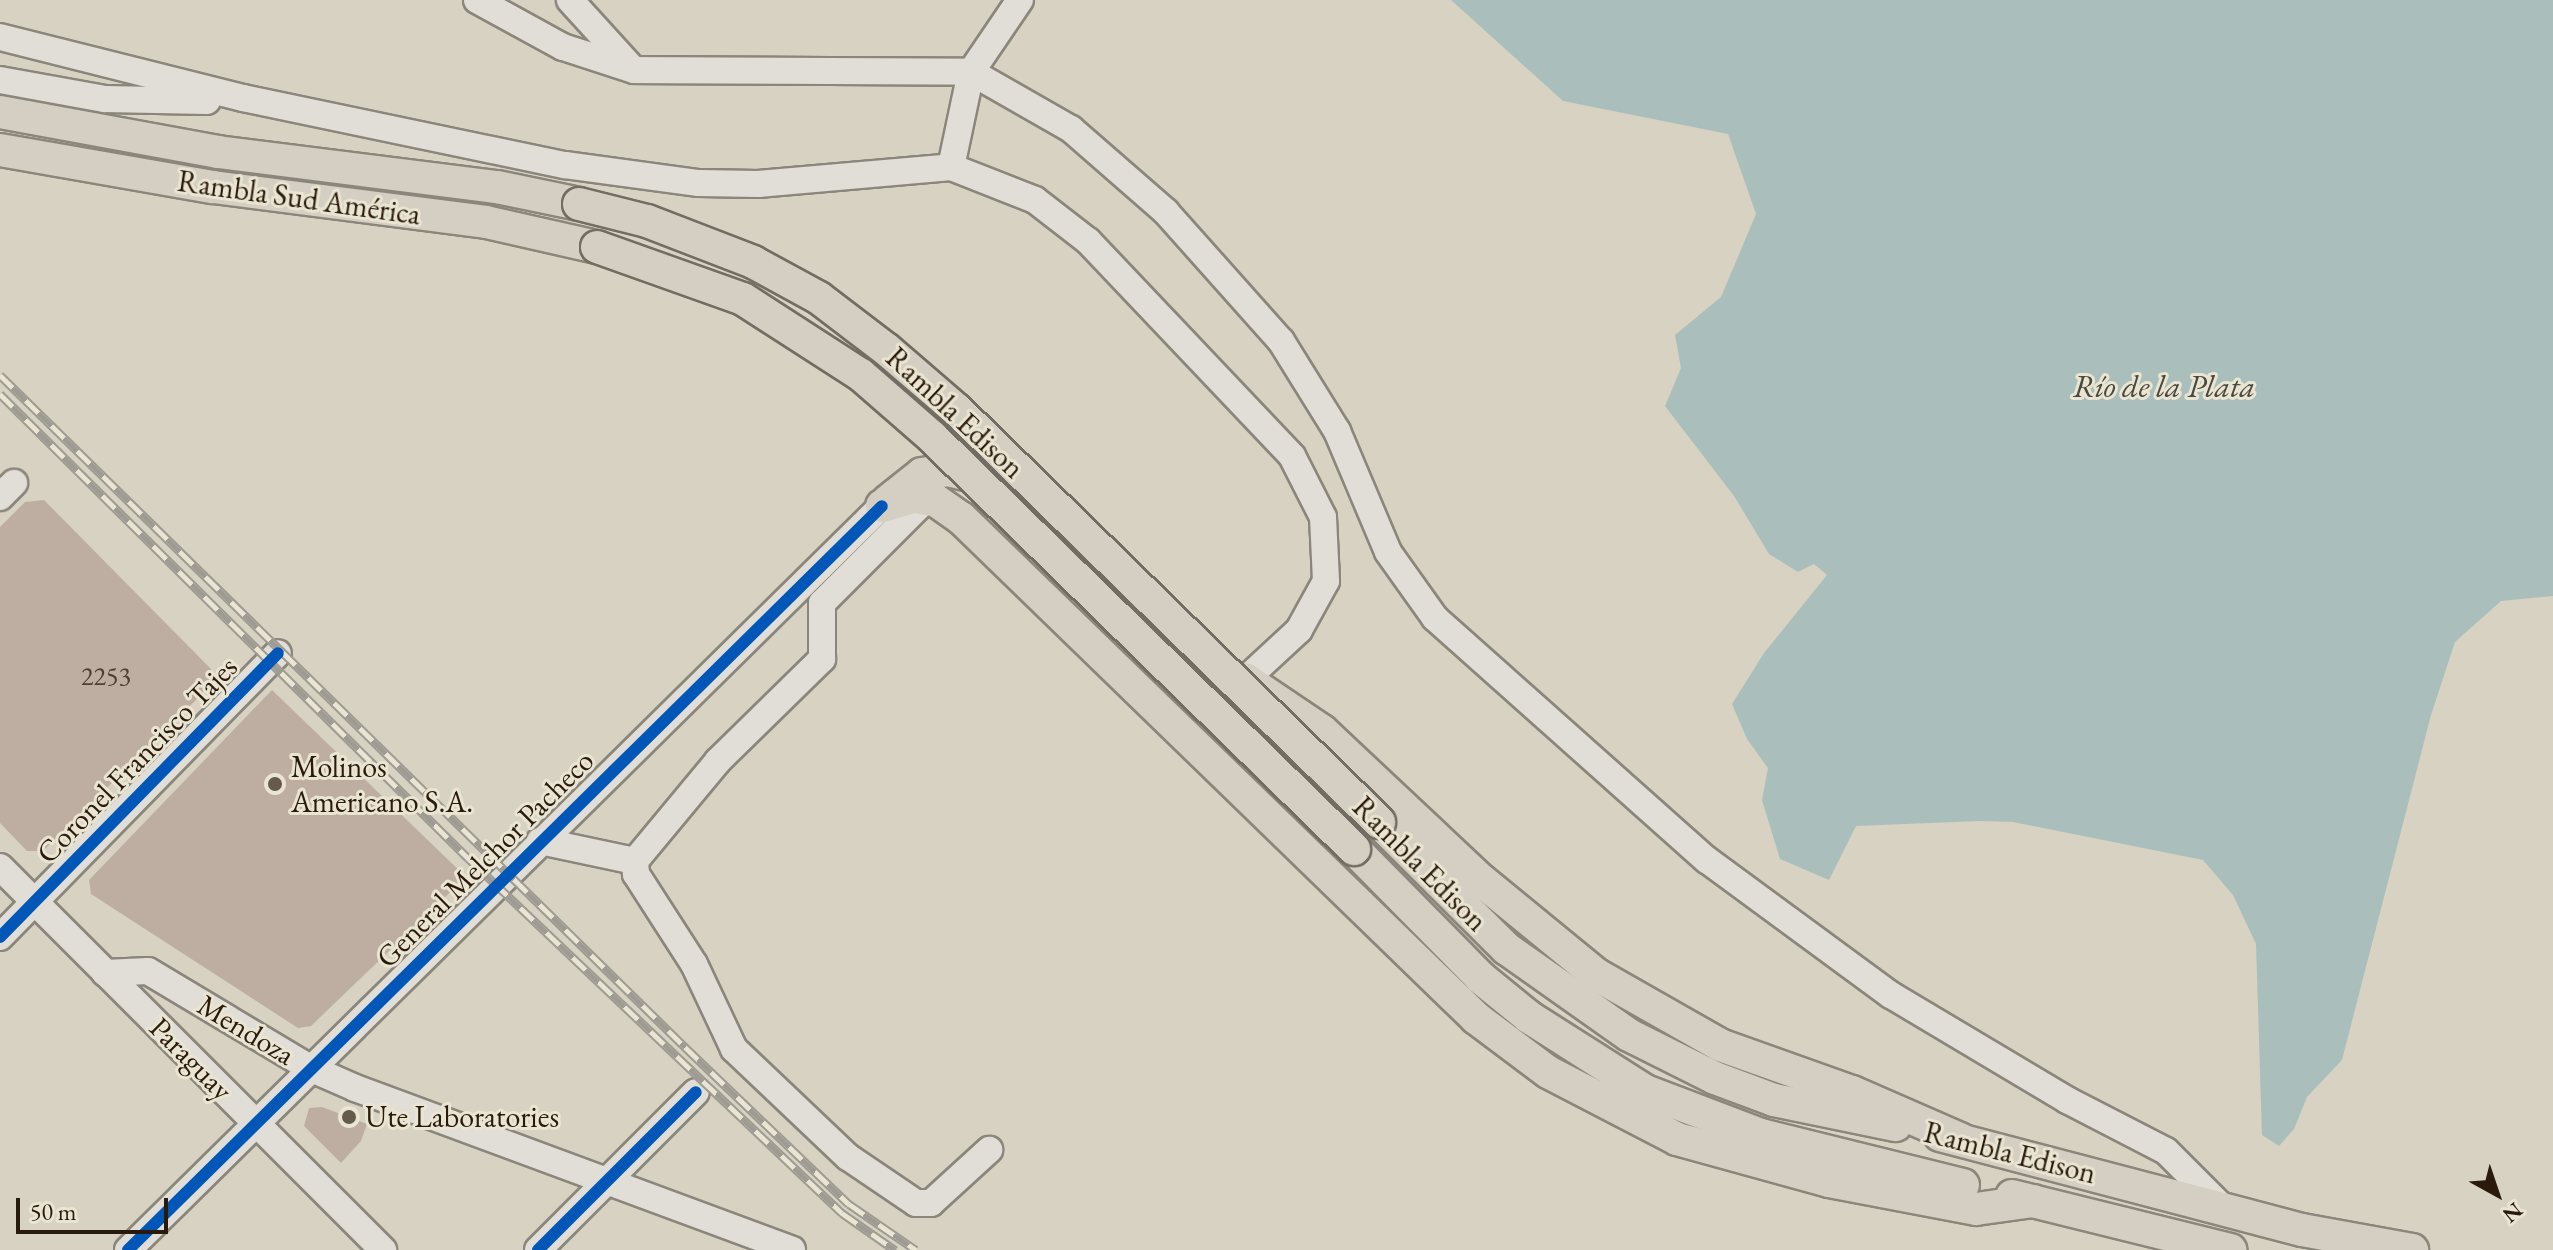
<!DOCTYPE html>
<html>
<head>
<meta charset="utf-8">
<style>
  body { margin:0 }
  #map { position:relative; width:2553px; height:1250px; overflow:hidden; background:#d7d2c2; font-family:"EB Garamond",serif }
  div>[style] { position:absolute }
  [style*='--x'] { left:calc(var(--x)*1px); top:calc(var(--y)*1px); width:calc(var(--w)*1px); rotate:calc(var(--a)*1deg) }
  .water>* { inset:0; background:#aabfbc }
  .building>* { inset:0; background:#bdaea1 }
  .roads { filter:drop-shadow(2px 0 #8b867b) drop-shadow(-2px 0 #8b867b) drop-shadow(0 2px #8b867b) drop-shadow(0 -2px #8b867b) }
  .minor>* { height:26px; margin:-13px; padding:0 13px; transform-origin:13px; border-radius:13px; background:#e0ded6 }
  .major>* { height:32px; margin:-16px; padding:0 16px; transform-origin:16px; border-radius:16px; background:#d4cfc2 }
  .rail>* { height:9px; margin-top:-4.5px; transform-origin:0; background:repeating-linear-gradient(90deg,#eae5d2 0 18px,#9e9b93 0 36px); box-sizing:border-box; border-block:2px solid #9e9b93 }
  .bridges { filter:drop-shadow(2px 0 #726d63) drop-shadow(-2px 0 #726d63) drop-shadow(0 2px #726d63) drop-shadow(0 -2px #726d63) }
  .major-bridge>* { height:32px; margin:-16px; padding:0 16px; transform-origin:16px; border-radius:16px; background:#d4cfc2 }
  .cycleway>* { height:12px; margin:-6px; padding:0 6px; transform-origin:6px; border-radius:6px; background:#0057b8 }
  .dots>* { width:22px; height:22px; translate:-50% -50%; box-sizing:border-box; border:4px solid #eae5d2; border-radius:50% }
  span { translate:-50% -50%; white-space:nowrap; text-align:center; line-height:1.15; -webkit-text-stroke:6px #eae5d2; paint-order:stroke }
  .number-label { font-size:26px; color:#4e3f30 }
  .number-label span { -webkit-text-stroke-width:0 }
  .street-label { font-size:30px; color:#291a0b }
  .poi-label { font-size:30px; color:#291a0b }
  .left { translate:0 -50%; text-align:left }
  .water-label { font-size:32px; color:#4a493f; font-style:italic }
  .north { position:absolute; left:2457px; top:1154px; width:80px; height:80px; -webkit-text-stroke:6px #eae5d2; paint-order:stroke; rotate:140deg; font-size:22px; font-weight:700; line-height:32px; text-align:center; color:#291a0b }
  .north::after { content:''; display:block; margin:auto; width:28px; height:36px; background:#291a0b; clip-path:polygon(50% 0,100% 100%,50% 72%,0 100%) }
  .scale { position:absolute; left:16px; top:1198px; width:152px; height:36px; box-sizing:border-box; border:4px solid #291a0b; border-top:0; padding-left:10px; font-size:24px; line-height:28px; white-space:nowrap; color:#291a0b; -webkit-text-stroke:6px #eae5d2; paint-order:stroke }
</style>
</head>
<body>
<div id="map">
  <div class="water">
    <i style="clip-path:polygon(1451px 0,2553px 0,2553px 596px,2501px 601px,2455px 642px,2431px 715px,2342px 1060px,2307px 1097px,2294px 1129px,2279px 1146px,2262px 1135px,2256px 944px,2233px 895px,2203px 860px,2013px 822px,1980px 821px,1856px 826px,1829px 880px,1780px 859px,1762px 800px,1768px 768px,1747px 739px,1732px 704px,1764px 653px,1827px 575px,1814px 564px,1798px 572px,1769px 554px,1734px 496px,1665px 406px,1681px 368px,1675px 335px,1721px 297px,1756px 214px,1728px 134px,1563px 101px)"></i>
  </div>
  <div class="building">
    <i style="clip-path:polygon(44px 500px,211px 669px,211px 685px,43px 851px,27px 851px,0 823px,0 527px,25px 502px)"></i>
    <i style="clip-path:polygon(272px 690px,466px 877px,311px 1026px,298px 1028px,91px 894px,89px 880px)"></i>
    <i style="clip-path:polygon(322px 1107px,367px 1124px,361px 1141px,341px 1163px,304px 1126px,309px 1108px)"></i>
  </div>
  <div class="roads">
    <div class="minor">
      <i style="--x:477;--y:0;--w:98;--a:28.7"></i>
      <i style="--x:563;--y:47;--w:75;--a:17.9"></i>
      <i style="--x:634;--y:70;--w:337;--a:0.3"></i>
      <i style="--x:971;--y:72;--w:115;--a:29.7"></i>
      <i style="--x:1071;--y:129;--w:126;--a:41.1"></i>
      <i style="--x:1166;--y:212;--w:173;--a:48.3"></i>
      <i style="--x:1281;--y:341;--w:106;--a:58.1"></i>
      <i style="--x:1337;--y:431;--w:131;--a:67.1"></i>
      <i style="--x:1388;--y:552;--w:81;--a:54.5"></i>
      <i style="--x:1435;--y:618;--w:364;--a:41.7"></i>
      <i style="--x:1707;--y:860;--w:228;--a:36.3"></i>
      <i style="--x:1891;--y:995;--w:205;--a:30.8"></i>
      <i style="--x:2067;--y:1100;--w:111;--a:27.3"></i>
      <i style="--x:2166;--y:1151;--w:76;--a:45"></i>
      <i style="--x:570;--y:0;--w:91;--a:47.7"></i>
      <i style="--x:0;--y:37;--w:251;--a:14.1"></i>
      <i style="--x:243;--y:98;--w:329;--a:11.8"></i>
      <i style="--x:565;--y:165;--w:135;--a:7.7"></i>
      <i style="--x:699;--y:183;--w:59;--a:1"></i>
      <i style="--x:758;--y:184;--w:194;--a:-5"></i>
      <i style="--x:951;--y:167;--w:90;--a:21.4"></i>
      <i style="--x:1035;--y:200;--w:67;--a:37.7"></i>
      <i style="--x:1088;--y:241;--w:296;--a:46.5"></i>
      <i style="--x:1292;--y:456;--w:68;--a:63.1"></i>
      <i style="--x:1323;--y:517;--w:64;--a:87.3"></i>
      <i style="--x:1326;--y:581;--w:56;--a:118.9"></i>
      <i style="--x:1299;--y:630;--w:74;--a:137.2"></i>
      <i style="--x:0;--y:80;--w:107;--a:10.3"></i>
      <i style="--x:105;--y:99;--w:102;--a:1.1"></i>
      <i style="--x:951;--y:167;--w:97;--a:-78.1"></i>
      <i style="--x:971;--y:72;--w:87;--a:-55.8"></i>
      <i style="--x:0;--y:497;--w:20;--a:-45"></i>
      <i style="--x:926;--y:499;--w:147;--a:135"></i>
      <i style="--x:822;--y:603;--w:56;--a:90"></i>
      <i style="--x:822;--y:659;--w:146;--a:135.6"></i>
      <i style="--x:718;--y:761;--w:130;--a:129.7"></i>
      <i style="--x:635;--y:861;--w:13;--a:86"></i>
      <i style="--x:636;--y:874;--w:107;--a:57.2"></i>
      <i style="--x:694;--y:964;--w:94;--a:64.8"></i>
      <i style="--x:734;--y:1049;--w:157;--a:43.5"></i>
      <i style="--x:848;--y:1157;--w:82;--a:34.1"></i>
      <i style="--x:916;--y:1203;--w:15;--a:0"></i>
      <i style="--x:931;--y:1203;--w:79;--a:-42.4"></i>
      <i style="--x:540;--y:841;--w:97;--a:11.9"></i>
      <i style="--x:0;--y:867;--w:542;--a:45"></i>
      <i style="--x:0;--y:937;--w:397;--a:-45.6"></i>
      <i style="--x:105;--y:973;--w:43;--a:-2.7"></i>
      <i style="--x:148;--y:971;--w:191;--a:30.9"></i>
      <i style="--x:312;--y:1069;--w:47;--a:23.8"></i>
      <i style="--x:355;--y:1088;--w:466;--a:20.3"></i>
      <i style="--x:128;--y:1250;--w:1059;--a:-44.62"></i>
      <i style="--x:538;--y:1250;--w:223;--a:-45"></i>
    </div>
    <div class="major">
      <i style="--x:0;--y:112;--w:222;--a:10.4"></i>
      <i style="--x:218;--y:152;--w:281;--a:7.2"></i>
      <i style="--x:497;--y:187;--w:84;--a:11.7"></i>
      <i style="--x:0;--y:150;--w:216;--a:9.9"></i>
      <i style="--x:213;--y:187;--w:275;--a:7.3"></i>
      <i style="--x:486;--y:222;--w:114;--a:12.7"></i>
      <i style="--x:888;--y:501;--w:43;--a:-38.5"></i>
      <i style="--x:922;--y:474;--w:25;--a:-9"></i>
      <i style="--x:947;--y:470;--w:39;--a:13"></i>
      <i style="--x:985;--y:479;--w:162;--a:37.7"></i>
      <i style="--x:882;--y:506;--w:32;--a:-16"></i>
      <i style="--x:913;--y:497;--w:22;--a:8"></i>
      <i style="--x:935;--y:500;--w:32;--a:35"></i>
      <i style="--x:961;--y:518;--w:718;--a:44.15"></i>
      <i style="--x:1476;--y:1018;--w:90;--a:36.9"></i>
      <i style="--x:1548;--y:1072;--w:145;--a:27.4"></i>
      <i style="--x:1677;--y:1139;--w:158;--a:15.4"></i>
      <i style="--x:1829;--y:1181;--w:150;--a:10.8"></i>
      <i style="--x:1976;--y:1209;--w:58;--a:-8"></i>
      <i style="--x:1245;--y:679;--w:93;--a:34"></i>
      <i style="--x:1322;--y:731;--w:219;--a:43.2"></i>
      <i style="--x:1482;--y:881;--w:149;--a:39.3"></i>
      <i style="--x:1597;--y:975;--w:142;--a:29.6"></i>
      <i style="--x:1720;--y:1045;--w:140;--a:19.6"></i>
      <i style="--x:1852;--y:1092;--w:118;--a:23.5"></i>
      <i style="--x:1379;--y:822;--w:180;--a:44.8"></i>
      <i style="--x:1507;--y:949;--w:149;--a:35.2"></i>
      <i style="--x:1629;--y:1035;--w:96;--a:26.6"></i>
      <i style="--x:1715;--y:1078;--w:63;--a:20.4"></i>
      <i style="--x:1774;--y:1100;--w:124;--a:11.7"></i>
      <i style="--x:1354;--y:849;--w:181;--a:45.4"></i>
      <i style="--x:1481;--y:978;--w:62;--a:39.1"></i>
      <i style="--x:1529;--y:1017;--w:138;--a:32.5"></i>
      <i style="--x:1645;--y:1091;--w:124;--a:20.8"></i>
      <i style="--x:1761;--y:1135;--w:208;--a:13.9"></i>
      <i style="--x:1940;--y:1135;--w:374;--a:14.7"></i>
      <i style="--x:2302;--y:1230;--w:112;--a:10.3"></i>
      <i style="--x:2012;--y:1196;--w:225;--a:13.9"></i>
    </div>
  </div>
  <div class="rail">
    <i style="--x:0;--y:375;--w:960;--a:44.45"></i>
    <i style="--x:685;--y:1047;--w:227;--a:43.8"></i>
    <i style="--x:849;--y:1204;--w:81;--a:34.5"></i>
    <i style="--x:0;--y:394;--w:659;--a:44.75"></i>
    <i style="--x:468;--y:858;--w:516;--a:43.51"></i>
    <i style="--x:842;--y:1213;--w:65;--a:34.9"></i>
  </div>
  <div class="bridges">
    <div class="major-bridge">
      <i style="--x:579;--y:204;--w:70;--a:14"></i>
      <i style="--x:647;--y:221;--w:114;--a:21.1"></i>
      <i style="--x:753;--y:262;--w:75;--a:28.6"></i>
      <i style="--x:819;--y:298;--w:84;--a:37.3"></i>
      <i style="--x:886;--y:349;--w:94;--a:40.7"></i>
      <i style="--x:957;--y:410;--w:590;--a:44.31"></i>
      <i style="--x:597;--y:247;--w:155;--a:19.6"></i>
      <i style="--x:743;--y:299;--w:140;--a:32.8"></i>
      <i style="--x:861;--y:375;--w:94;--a:41.1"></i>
      <i style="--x:932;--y:437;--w:590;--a:44.31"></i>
    </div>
  </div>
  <div class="cycleway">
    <i style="--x:0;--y:937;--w:397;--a:-45.6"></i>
    <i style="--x:128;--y:1250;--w:1059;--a:-44.62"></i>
    <i style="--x:538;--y:1250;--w:223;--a:-45"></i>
  </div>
  <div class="dots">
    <i style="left:275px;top:784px;background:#665a4b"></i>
    <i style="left:349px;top:1117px;background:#665a4b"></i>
  </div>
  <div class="number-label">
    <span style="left:106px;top:677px">2253</span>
  </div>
  <div class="street-label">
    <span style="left:299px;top:198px;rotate:8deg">Rambla Sud América</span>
    <span style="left:955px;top:413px;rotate:43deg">Rambla Edison</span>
    <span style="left:137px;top:760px;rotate:-46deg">Coronel Francisco Tajes</span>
    <span style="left:485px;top:859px;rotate:-45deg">General Melchor Pacheco</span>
    <span style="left:1420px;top:864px;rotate:45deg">Rambla Edison</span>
    <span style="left:246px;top:1030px;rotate:31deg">Mendoza</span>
    <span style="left:191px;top:1059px;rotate:45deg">Paraguay</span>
    <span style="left:2010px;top:1153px;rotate:14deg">Rambla Edison</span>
  </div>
  <div class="poi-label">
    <span class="left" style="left:291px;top:784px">Molinos<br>Americano S.A.</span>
    <span class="left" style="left:365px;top:1117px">Ute Laboratories</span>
  </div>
  <div class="water-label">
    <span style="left:2164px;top:386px">Río de la Plata</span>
  </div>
  <div class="north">N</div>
  <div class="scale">50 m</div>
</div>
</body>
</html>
